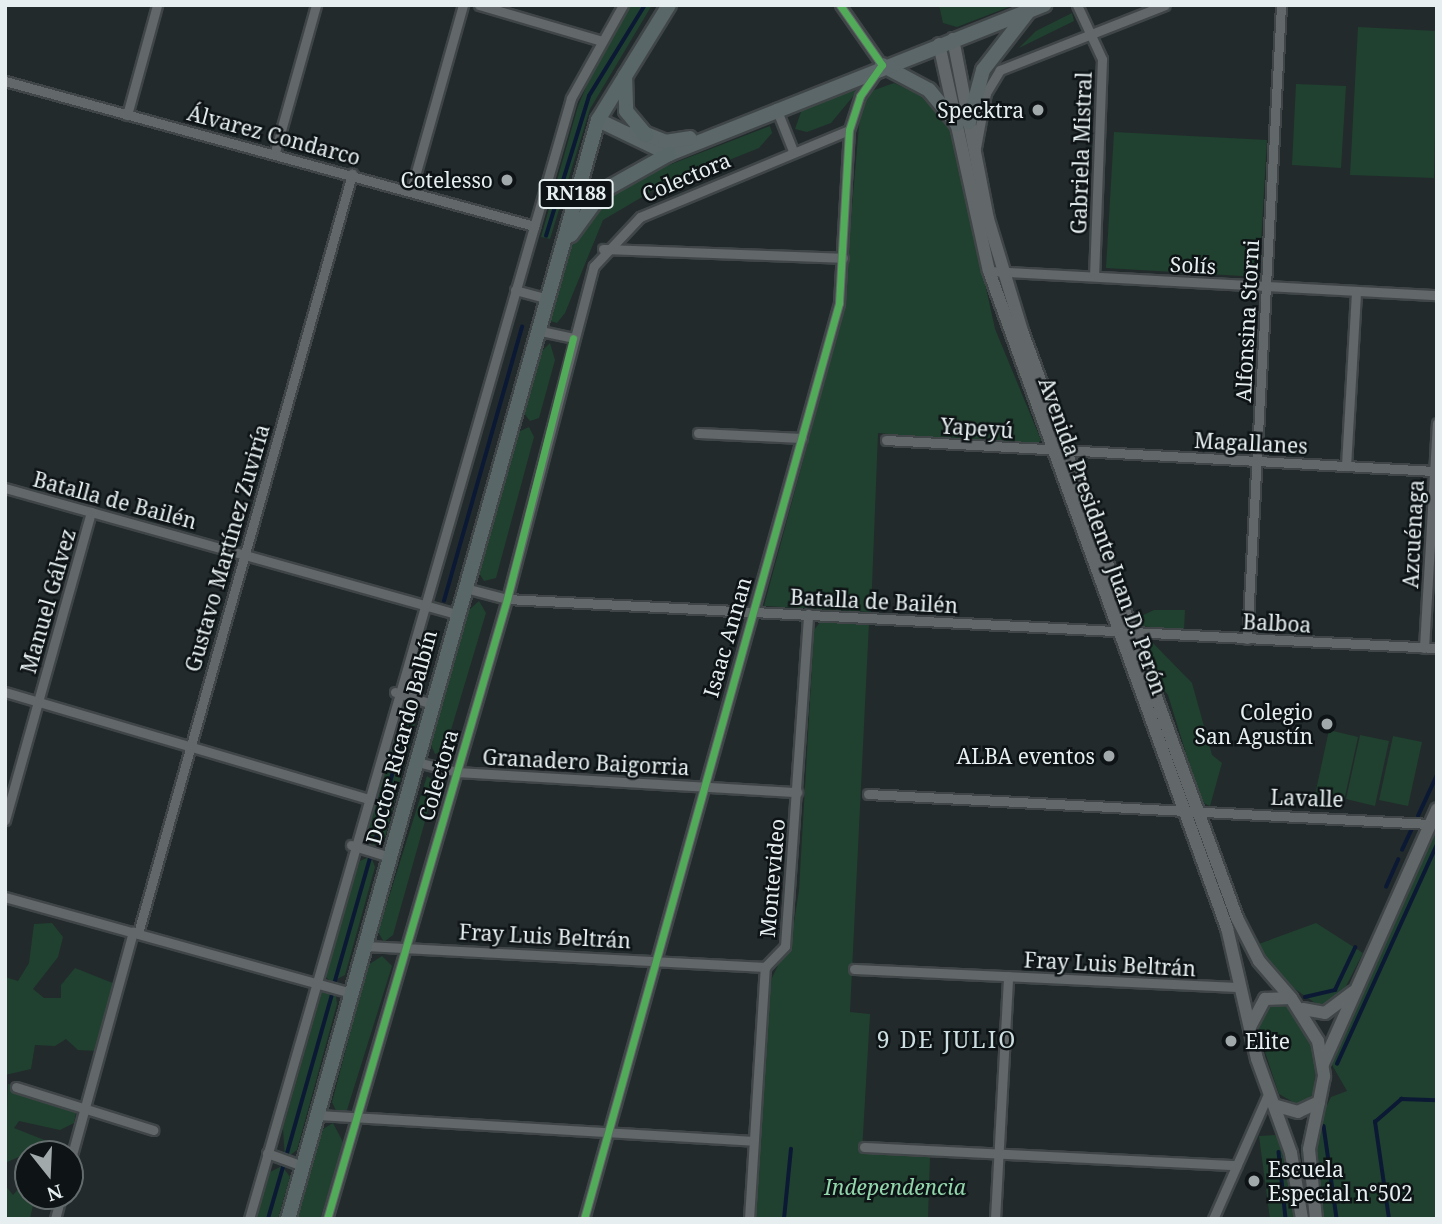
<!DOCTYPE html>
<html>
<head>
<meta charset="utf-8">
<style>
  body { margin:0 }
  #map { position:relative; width:1442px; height:1224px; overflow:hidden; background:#222a2c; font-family:"Noto Serif",serif }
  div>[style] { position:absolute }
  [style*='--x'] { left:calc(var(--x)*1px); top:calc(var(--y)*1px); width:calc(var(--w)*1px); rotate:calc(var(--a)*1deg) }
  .green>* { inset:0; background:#20412f }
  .stream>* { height:3.5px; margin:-1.75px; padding:0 1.75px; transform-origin:1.75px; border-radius:1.75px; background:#0c1934 }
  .roads { filter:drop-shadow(2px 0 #404648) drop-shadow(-2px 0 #404648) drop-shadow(0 2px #404648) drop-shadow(0 -2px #404648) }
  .minor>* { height:9px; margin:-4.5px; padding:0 4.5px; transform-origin:4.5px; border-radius:4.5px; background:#626869 }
  .secondary>* { height:12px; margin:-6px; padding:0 6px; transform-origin:6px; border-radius:6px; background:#626869 }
  .primary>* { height:14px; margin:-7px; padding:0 7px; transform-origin:7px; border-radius:7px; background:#5b6768 }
  .trunk>* { height:14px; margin:-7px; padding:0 7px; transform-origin:7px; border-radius:7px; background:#596768 }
  .cycleway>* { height:7px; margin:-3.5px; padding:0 3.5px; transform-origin:3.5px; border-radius:3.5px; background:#51ab58 }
  .dots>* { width:19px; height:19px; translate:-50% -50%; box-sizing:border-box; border:4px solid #0e1415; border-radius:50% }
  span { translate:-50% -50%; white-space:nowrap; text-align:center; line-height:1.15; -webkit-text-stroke:5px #0e1415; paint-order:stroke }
  .shield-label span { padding:2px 5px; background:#0e1415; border:2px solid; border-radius:5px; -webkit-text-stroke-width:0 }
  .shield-label { font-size:19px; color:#e6eef0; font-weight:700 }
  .poi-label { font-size:21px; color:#e6eef0 }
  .right { translate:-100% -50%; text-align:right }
  .left { translate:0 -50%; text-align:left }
  .street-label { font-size:21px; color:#e6eef0 }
  .park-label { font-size:21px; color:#92d6ac; font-style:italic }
  .neighbourhood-label { font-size:23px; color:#ccdee1; letter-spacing:2px }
  .frame { position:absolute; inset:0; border:7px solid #e6eef0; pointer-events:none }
  .north { position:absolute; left:14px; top:1140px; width:70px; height:70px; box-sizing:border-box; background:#0e1415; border:2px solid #646b6d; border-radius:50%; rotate:162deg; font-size:19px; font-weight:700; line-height:28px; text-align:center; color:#e6eef0 }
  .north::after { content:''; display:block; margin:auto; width:24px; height:32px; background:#a1a9ab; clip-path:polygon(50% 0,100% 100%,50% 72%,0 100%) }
</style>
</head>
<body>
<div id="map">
  <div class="green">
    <i style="clip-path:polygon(652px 5px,590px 109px,550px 239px,541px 237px,578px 106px,605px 43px,631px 6px)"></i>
    <i style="clip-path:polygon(939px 5px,1014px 5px,957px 27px,943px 23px)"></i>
    <i style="clip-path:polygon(1072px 13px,1074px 21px,1019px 48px,1036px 31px)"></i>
    <i style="clip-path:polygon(1358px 27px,1437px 31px,1434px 178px,1350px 175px)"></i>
    <i style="clip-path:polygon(894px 83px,932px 100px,951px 127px,995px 329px,1041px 440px,1034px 448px,878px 433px,871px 612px,764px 606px,843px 312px,860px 114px,866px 93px)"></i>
    <i style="clip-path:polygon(1296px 84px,1346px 86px,1341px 168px,1292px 165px)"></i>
    <i style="clip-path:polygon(860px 88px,831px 123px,807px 132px,795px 129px,802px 109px)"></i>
    <i style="clip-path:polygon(770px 126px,772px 133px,759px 148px,654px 190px,603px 220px,565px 313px,557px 323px,550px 321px,570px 246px,593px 210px,620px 184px)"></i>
    <i style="clip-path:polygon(1114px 132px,1267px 140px,1259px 277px,1106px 268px)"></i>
    <i style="clip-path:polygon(550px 343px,555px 360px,539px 418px,530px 421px,523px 412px,540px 353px)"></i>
    <i style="clip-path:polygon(529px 427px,534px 437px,496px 578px,484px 581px,479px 573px,518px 432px)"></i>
    <i style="clip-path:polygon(479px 601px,486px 613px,445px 750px,435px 754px,431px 745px,469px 610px)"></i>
    <i style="clip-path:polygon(1154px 610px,1185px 610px,1184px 630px,1139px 626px,1135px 619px)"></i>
    <i style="clip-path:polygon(821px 621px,869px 623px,850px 1012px,870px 1014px,862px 1152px,930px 1156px,928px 1219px,754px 1219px,771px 980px,792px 936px,799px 890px,814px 630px)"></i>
    <i style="clip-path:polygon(1150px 640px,1192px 683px,1212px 755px,1222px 763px,1210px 806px,1201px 802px,1168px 695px,1157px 681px,1145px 648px)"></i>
    <i style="clip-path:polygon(410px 707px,415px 724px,385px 838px,373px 846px,368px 828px,397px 729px)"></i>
    <i style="clip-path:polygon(1329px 730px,1358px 737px,1344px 801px,1315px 795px)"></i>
    <i style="clip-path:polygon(1360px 735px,1389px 741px,1375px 806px,1346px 799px)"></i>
    <i style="clip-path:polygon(1393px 736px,1422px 742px,1408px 806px,1379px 800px)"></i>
    <i style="clip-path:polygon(427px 776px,436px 782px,393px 935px,384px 942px,378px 932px)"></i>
    <i style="clip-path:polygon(1437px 826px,1437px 1219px,1321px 1219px,1314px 1150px,1319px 1121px,1331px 1097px,1347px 1091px,1331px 1063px)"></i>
    <i style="clip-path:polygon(371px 856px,375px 867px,345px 975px,331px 982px,322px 973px,360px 861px)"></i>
    <i style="clip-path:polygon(52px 923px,63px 937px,58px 957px,33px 989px,44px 998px,61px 998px,61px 985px,75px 968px,115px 984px,97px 1051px,78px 1050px,66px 1039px,55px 1046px,35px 1045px,31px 1069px,5px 1075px,5px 977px,18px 981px,29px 963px,34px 924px)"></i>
    <i style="clip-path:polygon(1316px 923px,1363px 953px,1340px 998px,1321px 1007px,1289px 985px,1256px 945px)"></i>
    <i style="clip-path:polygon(382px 956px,392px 966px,347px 1110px,337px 1113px,332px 1102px,368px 965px)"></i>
    <i style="clip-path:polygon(322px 992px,336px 996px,337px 1004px,297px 1150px,285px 1159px,283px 1128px)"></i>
    <i style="clip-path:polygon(1284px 1002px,1309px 1033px,1316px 1059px,1314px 1094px,1298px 1105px,1279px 1094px,1258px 1031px,1267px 1004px)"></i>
    <i style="clip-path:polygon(8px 1084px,25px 1086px,26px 1097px,76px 1113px,74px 1123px,60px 1130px,19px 1121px,14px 1128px,57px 1145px,60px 1153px,28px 1153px,5px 1163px)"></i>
    <i style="clip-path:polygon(333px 1123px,344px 1144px,320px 1219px,297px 1219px,323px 1129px)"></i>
    <i style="clip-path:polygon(1275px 1135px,1286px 1151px,1298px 1219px,1270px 1219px,1259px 1136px)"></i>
    <i style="clip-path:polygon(282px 1166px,290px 1177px,278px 1219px,254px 1219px,270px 1172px)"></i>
    <i style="clip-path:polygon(28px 1178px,28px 1196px,35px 1196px,30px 1219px,5px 1219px,5px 1185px,13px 1195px)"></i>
  </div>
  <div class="stream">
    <i style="--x:546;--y:236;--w:146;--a:-72.9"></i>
    <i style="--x:589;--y:96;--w:107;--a:-58.4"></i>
    <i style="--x:444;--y:601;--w:285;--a:-74.1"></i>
    <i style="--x:1418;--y:816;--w:45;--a:-65.1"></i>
    <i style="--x:375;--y:842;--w:137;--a:-75.7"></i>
    <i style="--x:1402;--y:850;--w:23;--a:-65"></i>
    <i style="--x:1386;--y:887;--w:30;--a:-66"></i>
    <i style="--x:335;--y:981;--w:128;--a:-74.1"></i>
    <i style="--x:1305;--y:997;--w:31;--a:-13"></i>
    <i style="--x:1335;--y:990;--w:47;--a:-64.5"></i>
    <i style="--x:1337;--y:1064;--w:241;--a:-65.5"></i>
    <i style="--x:1324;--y:1126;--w:94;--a:82"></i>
    <i style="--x:1279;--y:1152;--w:67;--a:84"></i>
    <i style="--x:286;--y:1157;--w:169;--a:-74.2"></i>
    <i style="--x:268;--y:1219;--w:54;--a:-73.9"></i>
    <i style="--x:784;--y:1219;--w:70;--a:-84.3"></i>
    <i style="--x:1389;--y:1219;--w:98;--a:-98.2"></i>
    <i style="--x:1375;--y:1122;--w:35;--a:-41"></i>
    <i style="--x:1401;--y:1099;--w:36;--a:2"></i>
  </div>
  <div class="roads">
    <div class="minor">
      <i style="--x:479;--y:5;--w:125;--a:16.3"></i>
      <i style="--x:1077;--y:5;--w:60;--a:65.2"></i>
      <i style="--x:1102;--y:59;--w:217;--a:92.1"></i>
      <i style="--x:5;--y:81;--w:549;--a:15.33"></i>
      <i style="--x:776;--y:108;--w:46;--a:68.4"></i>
      <i style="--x:127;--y:115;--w:114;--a:-74.7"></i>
      <i style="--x:275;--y:152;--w:153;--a:-74.4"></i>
      <i style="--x:975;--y:153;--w:61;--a:-79.6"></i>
      <i style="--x:986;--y:93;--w:27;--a:-59"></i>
      <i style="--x:1000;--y:70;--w:177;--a:-21.5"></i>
      <i style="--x:411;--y:190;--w:192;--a:-74.3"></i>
      <i style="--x:603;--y:249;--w:240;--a:2.1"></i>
      <i style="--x:989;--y:271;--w:449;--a:3.1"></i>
      <i style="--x:515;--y:290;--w:31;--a:15"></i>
      <i style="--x:536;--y:330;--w:38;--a:12"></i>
      <i style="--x:698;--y:433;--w:104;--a:2.8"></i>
      <i style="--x:886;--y:440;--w:549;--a:3.24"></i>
      <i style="--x:1346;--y:466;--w:174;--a:-86.7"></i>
      <i style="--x:5;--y:488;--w:469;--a:15.6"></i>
      <i style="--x:465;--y:588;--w:43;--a:14.7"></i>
      <i style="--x:507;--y:599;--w:931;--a:3.02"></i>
      <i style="--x:1247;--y:639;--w:635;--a:-86.93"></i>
      <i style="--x:1424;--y:648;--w:225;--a:-86.7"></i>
      <i style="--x:5;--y:692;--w:375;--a:16.4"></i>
      <i style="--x:395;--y:692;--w:39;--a:18"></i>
      <i style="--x:417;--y:762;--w:41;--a:14"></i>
      <i style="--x:457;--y:772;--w:341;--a:3.4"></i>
      <i style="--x:868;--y:794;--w:563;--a:3.06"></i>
      <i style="--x:5;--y:820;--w:320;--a:-74.4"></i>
      <i style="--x:351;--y:845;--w:41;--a:17.1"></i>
      <i style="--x:5;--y:897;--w:360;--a:15.5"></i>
      <i style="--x:138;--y:933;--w:789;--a:-74.25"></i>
      <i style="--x:365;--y:946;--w:401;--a:3"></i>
      <i style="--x:854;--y:969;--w:384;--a:2.7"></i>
      <i style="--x:16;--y:1087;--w:144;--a:17.4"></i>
      <i style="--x:318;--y:1115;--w:436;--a:3.4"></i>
      <i style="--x:864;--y:1147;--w:373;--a:2.8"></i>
      <i style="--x:267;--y:1153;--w:38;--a:20"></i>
      <i style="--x:70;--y:1162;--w:239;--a:-74.7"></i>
      <i style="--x:55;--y:1219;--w:24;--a:-75"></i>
      <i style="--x:249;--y:1219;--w:1166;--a:-73.97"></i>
      <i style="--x:571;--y:98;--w:107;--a:-60.8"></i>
      <i style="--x:327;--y:1219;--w:646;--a:-73.81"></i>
      <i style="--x:507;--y:599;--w:344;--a:-75.4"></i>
      <i style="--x:594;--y:266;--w:67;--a:-46.8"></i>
      <i style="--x:640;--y:217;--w:226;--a:-22.6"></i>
      <i style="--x:584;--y:1219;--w:951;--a:-74.44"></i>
      <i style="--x:839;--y:303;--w:173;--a:-86.7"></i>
      <i style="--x:849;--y:130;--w:36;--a:-72"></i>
      <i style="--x:860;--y:96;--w:38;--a:-55"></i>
      <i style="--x:882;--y:65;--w:73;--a:-125"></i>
      <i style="--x:749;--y:1219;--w:253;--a:-86.4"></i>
      <i style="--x:765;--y:967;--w:29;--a:-46"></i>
      <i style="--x:785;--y:946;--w:333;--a:-86"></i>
      <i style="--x:995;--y:1219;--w:243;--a:-86.9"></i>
      <i style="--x:1213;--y:1219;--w:139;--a:-66.2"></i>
    </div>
    <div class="secondary">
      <i style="--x:953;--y:39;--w:183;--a:79"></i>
      <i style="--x:988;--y:219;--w:117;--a:73.1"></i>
      <i style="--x:1022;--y:331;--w:625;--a:69.88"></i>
      <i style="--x:1237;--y:918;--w:48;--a:62.9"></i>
      <i style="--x:1259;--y:961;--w:49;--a:49.1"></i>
      <i style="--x:939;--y:44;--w:232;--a:77.6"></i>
      <i style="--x:989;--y:271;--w:699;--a:70.09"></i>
      <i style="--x:1227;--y:928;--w:134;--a:77.1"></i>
      <i style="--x:1257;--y:1059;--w:100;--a:70.1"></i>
      <i style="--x:1291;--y:1153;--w:67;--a:80.5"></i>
      <i style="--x:1303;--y:1009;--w:22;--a:10"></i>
      <i style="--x:1325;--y:1013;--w:35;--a:-37"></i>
      <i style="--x:1250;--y:1027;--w:32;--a:-62"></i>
      <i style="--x:1265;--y:999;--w:26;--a:-2"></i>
      <i style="--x:1291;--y:998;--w:51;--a:57.9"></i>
      <i style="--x:1318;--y:1041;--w:36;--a:80"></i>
      <i style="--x:1324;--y:1076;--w:26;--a:101"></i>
      <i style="--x:1319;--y:1102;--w:23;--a:155"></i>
      <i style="--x:1298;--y:1112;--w:22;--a:-164"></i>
      <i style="--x:1323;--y:1064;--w:279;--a:-65.9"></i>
      <i style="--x:1316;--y:1219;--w:70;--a:-95.7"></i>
      <i style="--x:1309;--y:1149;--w:48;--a:-78"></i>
    </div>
    <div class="primary">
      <i style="--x:882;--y:65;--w:53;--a:28"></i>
      <i style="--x:929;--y:90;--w:44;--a:50.5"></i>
      <i style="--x:598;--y:120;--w:79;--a:25.6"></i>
      <i style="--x:669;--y:154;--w:404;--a:-21.7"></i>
      <i style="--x:969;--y:122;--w:54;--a:-74.9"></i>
      <i style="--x:983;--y:70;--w:73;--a:-52.2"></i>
      <i style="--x:636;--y:130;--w:31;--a:22"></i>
      <i style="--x:665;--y:142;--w:25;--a:-9"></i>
    </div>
    <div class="trunk">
      <i style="--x:625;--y:76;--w:35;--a:88"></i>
      <i style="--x:626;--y:111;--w:31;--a:50"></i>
      <i style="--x:571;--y:235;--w:54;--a:-54"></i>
      <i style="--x:603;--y:191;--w:76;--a:-29.3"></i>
      <i style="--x:288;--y:1219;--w:1142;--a:-74.25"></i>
      <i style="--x:598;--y:120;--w:135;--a:-58.3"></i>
    </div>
  </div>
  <div class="cycleway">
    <i style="--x:327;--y:1219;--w:646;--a:-73.81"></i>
    <i style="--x:507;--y:599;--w:269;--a:-75.8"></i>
    <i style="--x:584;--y:1219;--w:951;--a:-74.44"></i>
    <i style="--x:839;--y:303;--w:173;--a:-86.7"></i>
    <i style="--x:849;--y:130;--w:36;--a:-72"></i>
    <i style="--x:860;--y:96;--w:38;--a:-55"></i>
    <i style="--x:882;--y:65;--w:73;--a:-125"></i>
  </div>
  <div class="dots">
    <i style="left:1038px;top:110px;background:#a1a9ab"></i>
    <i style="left:507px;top:180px;background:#a1a9ab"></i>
    <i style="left:1327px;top:724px;background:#a1a9ab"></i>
    <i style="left:1109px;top:756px;background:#a1a9ab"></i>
    <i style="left:1231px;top:1041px;background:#a1a9ab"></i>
    <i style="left:1254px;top:1181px;background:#a1a9ab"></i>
  </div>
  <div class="shield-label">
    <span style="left:576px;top:194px">RN188</span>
  </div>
  <div class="poi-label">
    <span class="right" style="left:1024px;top:110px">Specktra</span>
    <span class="right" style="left:493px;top:180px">Cotelesso</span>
    <span class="right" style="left:1313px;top:724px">Colegio<br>San Agustín</span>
    <span class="right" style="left:1095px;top:756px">ALBA eventos</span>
    <span class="left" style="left:1245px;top:1041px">Elite</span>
    <span class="left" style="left:1268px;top:1181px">Escuela<br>Especial n°502</span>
  </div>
  <div class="street-label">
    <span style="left:274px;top:135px;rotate:15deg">Álvarez Condarco</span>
    <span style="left:1081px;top:153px;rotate:-88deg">Gabriela Mistral</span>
    <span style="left:686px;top:177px;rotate:-23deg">Colectora</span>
    <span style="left:1193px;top:265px;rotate:3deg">Solís</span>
    <span style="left:1247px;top:321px;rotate:-87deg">Alfonsina Storni</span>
    <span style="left:977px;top:428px;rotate:4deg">Yapeyú</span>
    <span style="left:1251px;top:443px;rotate:3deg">Magallanes</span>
    <span style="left:115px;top:500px;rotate:15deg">Batalla de Bailén</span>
    <span style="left:1413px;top:534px;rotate:-87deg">Azcuénaga</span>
    <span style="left:1103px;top:536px;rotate:70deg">Avenida Presidente Juan D. Perón</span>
    <span style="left:227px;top:548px;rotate:-74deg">Gustavo Martínez Zuviría</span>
    <span style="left:48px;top:601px;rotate:-74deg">Manuel Gálvez</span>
    <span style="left:874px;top:601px;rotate:3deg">Batalla de Bailén</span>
    <span style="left:1277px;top:623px;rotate:3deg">Balboa</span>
    <span style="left:727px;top:637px;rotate:-74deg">Isaac Annan</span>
    <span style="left:401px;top:737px;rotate:-75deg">Doctor Ricardo Balbín</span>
    <span style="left:586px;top:762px;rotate:3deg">Granadero Baigorria</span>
    <span style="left:438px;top:775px;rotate:-74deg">Colectora</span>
    <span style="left:1307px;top:798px;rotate:2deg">Lavalle</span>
    <span style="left:772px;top:878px;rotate:-85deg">Montevideo</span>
    <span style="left:545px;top:936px;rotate:3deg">Fray Luis Beltrán</span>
    <span style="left:1110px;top:964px;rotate:3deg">Fray Luis Beltrán</span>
  </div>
  <div class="park-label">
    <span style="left:895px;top:1187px">Independencia</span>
  </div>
  <div class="neighbourhood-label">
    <span style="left:947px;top:1039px">9 DE JULIO</span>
  </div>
  <div class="frame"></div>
  <div class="north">N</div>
</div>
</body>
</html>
